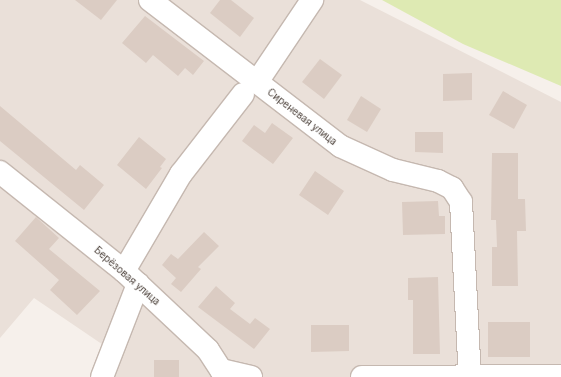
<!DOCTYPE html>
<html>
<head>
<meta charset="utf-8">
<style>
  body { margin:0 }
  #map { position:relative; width:561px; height:377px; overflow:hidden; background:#f6f0eb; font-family:Inter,sans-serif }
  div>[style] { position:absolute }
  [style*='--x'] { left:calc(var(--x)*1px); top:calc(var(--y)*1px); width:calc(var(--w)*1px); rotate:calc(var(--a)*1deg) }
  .residential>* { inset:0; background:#eae0d9 }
  .green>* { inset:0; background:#deeab3 }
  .building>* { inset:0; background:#dbccc3 }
  .roads { filter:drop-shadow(1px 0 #c5b8b0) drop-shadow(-1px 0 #c5b8b0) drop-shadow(0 1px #c5b8b0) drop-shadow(0 -1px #c5b8b0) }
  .minor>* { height:22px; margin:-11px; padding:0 11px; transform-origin:11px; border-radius:11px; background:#fff }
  span { translate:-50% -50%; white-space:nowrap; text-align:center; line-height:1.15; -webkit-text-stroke:3px #fff; paint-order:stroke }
  .street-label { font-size:10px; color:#4a3f38 }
</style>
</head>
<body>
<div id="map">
  <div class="residential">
    <i style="clip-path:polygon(0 0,360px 0,561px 102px,561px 377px,111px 377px,118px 355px,34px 298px,0 338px)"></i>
  </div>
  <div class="green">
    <i style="clip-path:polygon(382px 0,561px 0,561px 86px,463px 44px)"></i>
  </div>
  <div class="building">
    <i style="clip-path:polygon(75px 0,117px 0,101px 20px)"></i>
    <i style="clip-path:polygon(220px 0,231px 0,254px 18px,240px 37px,210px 13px)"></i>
    <i style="clip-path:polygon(145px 16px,204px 61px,193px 75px,185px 68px,178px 76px,153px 55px,146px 63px,122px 43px)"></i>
    <i style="clip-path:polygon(320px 59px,342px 75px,324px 99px,302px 82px)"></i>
    <i style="clip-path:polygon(472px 73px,472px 100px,443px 101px,443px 74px)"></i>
    <i style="clip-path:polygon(503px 91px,527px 105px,514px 129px,489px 115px)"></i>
    <i style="clip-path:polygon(361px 96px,381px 109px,367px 132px,347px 120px)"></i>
    <i style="clip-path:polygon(0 106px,76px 170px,80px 165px,104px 185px,84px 210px,0 141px)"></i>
    <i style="clip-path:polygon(272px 123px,293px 138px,273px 164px,242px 141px,254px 125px,265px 133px)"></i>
    <i style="clip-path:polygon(415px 132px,443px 132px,443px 153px,415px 152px)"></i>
    <i style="clip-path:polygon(139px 137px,166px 159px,160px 167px,162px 168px,146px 189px,117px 165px)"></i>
    <i style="clip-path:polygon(492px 153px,518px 153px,518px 199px,525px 199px,526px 231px,517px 231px,518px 286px,492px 286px,492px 247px,497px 247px,496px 220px,491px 220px)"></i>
    <i style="clip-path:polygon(315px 171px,344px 191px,328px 215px,299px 195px)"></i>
    <i style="clip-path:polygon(438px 201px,439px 216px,445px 216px,445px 234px,403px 235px,402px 202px)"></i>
    <i style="clip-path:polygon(36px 217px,59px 238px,49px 249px,100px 291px,77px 315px,50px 290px,59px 280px,15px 241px)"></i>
    <i style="clip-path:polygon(204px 232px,219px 246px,198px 267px,201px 269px,181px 292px,171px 284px,176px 278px,162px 265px,171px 254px,178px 259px)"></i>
    <i style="clip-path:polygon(438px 277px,440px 354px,413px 354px,413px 300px,408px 300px,408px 278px)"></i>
    <i style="clip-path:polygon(216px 286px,235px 303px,230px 309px,250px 324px,255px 318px,270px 329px,254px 349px,198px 307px)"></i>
    <i style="clip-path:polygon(488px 322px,530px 322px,530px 357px,488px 357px)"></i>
    <i style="clip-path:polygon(311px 325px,349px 325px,349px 351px,311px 352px)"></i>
    <i style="clip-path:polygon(154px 360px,179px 360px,179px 377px,154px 377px)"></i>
  </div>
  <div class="roads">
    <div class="minor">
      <i style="--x:150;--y:0;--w:240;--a:37.5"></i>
      <i style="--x:340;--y:146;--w:58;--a:24.4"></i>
      <i style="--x:393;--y:170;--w:46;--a:13.7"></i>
      <i style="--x:438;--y:181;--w:16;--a:27"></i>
      <i style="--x:452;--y:188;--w:17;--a:57"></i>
      <i style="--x:461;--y:202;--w:175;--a:87.1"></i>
      <i style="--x:257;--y:82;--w:99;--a:-56.1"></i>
      <i style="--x:0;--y:172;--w:159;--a:38.6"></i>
      <i style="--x:124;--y:271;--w:115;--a:43.2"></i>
      <i style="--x:208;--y:350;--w:24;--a:57"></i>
      <i style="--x:221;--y:370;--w:31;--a:13"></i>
      <i style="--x:124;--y:271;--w:113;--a:-59.6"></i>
      <i style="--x:181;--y:174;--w:101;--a:-52.2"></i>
      <i style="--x:102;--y:377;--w:100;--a:-68.8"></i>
      <i style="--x:362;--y:377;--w:199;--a:-0.3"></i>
    </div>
  </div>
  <div class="street-label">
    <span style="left:302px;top:117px;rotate:38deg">Сиреневая улица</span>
    <span style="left:127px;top:276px;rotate:41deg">Берёзовая улица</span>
  </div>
</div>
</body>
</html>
